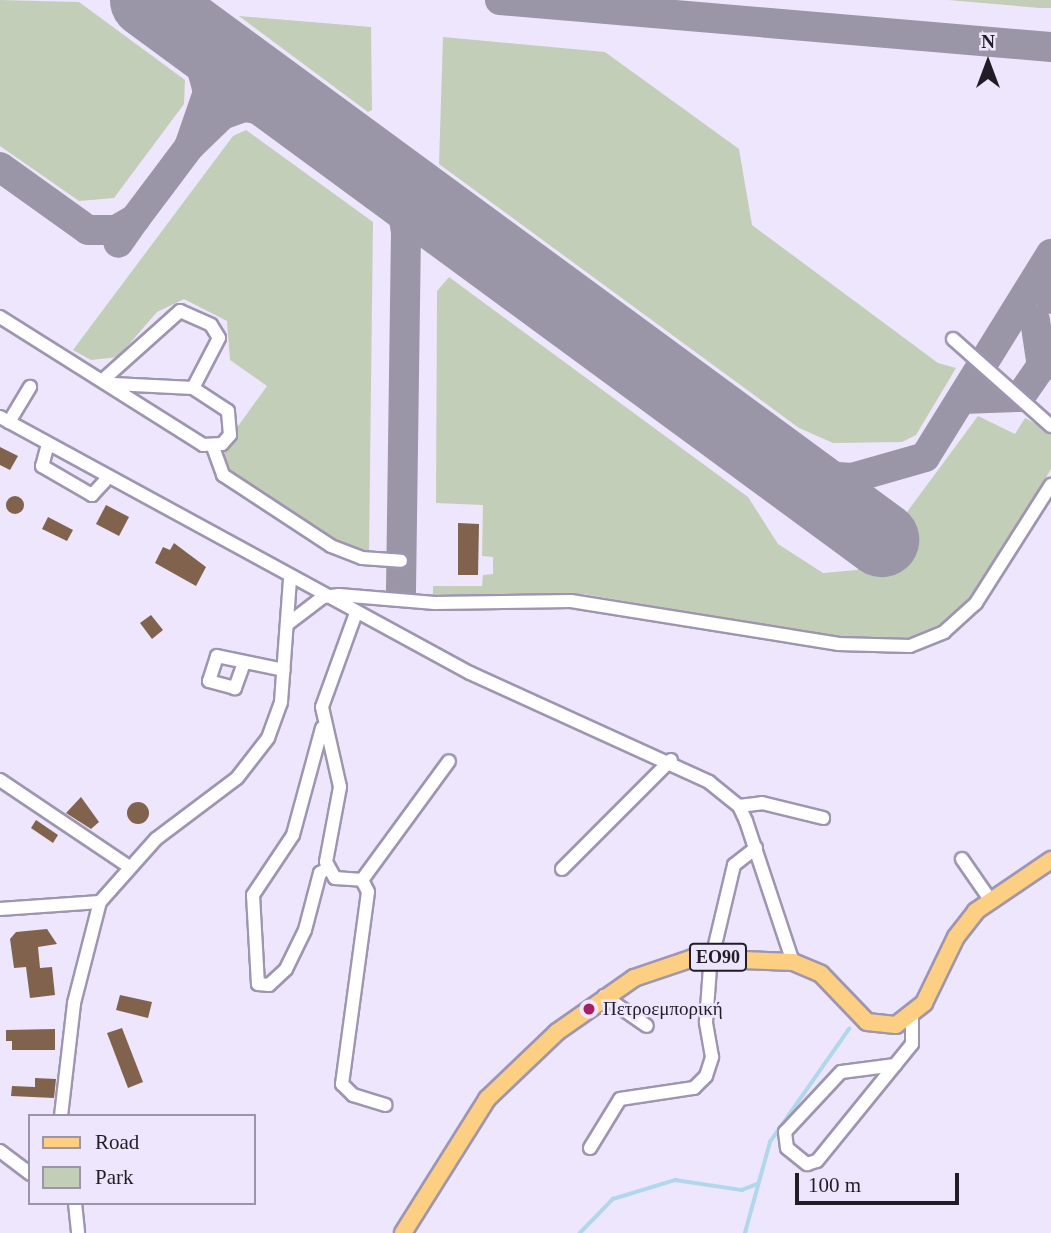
<!DOCTYPE html>
<html>
<head>
<meta charset="utf-8">
<style>
  body { margin:0 }
  #map { position:relative; width:1051px; height:1233px; overflow:hidden; background:#ede6fd; font-family:"Times New Roman",serif }
  div>[style] { position:absolute }
  [style*='--x'] { left:calc(var(--x)*1px); top:calc(var(--y)*1px); width:calc(var(--w)*1px); rotate:calc(var(--a)*1deg) }
  .green>* { inset:0; background:#c3ceb8 }
  .stream>* { height:3.5px; margin:-1.75px; padding:0 1.75px; transform-origin:1.75px; border-radius:1.75px; background:#b0d7ec }
  .taxiway>* { height:30px; margin:-15px; padding:0 15px; transform-origin:15px; border-radius:15px; background:#9b96a7 }
  .runway>* { height:75px; margin:-37.5px; padding:0 37.5px; transform-origin:37.5px; border-radius:37.5px; background:#9b96a7 }
  .building>* { inset:0; background:#81634d }
  .round { border-radius:50% }
  .roads { filter:drop-shadow(2px 0 #9e96b0) drop-shadow(-2px 0 #9e96b0) drop-shadow(0 2px #9e96b0) drop-shadow(0 -2px #9e96b0) }
  .minor>* { height:12px; margin:-6px; padding:0 6px; transform-origin:6px; border-radius:6px; background:#fff }
  .major>* { height:16px; margin:-8px; padding:0 8px; transform-origin:8px; border-radius:8px; background:#fdcf82 }
  .dots>* { width:19px; height:19px; translate:-50% -50%; box-sizing:border-box; border:4px solid #ede6fd; border-radius:50% }
  span { translate:-50% -50%; white-space:nowrap; text-align:center; line-height:1.15; -webkit-text-stroke:5px #ede6fd; paint-order:stroke }
  .shield-label span { padding:2px 5px; background:#ede6fd; border:2px solid; border-radius:5px; -webkit-text-stroke-width:0 }
  .shield-label { font-size:18px; color:#201d26; font-weight:700 }
  .poi-label { font-size:19px; color:#201d26 }
  .left { translate:0 -50%; text-align:left }
  .legend { position:absolute; left:28px; top:1114px; width:228px; height:91px; box-sizing:border-box; background:#ede6fd; border:2px solid #9b96a7; margin:0; padding:9px 12px; list-style:none; font-size:21px; color:#201d26 }
  .legend li { display:flex; align-items:center; gap:14px; height:35px }
  .legend b { width:35px; border:2px solid #9b96a7 }
  .north { position:absolute; left:953px; top:28px; width:70px; height:70px; -webkit-text-stroke:5px #ede6fd; paint-order:stroke; rotate:0deg; font-size:19px; font-weight:700; line-height:28px; text-align:center; color:#201d26 }
  .north::after { content:''; display:block; margin:auto; width:24px; height:32px; background:#201d26; clip-path:polygon(50% 0,100% 100%,50% 72%,0 100%) }
  .scale { position:absolute; left:795px; top:1173px; width:164px; height:32px; box-sizing:border-box; border:4px solid #201d26; border-top:0; padding-left:9px; font-size:21px; line-height:24px; white-space:nowrap; color:#201d26; -webkit-text-stroke:5px #ede6fd; paint-order:stroke }
</style>
</head>
<body>
<div id="map">
  <div class="green">
    <i style="clip-path:polygon(0 0,79px 2px,185px 80px,184px 104px,114px 198px,79px 201px,0 146px)"></i>
    <i style="clip-path:polygon(948px 0,1051px 0,1051px 8px,1040px 8px)"></i>
    <i style="clip-path:polygon(239px 16px,371px 27px,372px 110px,368px 112px)"></i>
    <i style="clip-path:polygon(443px 37px,605px 52px,739px 149px,752px 225px,938px 363px,956px 368px,916px 435px,902px 442px,833px 443px,799px 428px,439px 164px)"></i>
    <i style="clip-path:polygon(246px 130px,373px 222px,369px 552px,341px 545px,242px 485px,227px 467px,220px 451px,267px 386px,230px 360px,227px 321px,184px 299px,157px 312px,118px 357px,91px 360px,73px 350px,233px 136px)"></i>
    <i style="clip-path:polygon(449px 277px,748px 497px,778px 544px,823px 573px,857px 570px,870px 562px,978px 416px,1015px 434px,1025px 418px,1051px 432px,1051px 469px,987px 579px,946px 623px,912px 640px,863px 641px,583px 594px,433px 596px,433px 586px,482px 586px,483px 575px,493px 574px,493px 557px,482px 556px,483px 505px,436px 503px,437px 291px)"></i>
  </div>
  <div class="stream">
    <i style="--x:580;--y:1233;--w:47;--a:-45.9"></i>
    <i style="--x:613;--y:1199;--w:65;--a:-17"></i>
    <i style="--x:675;--y:1180;--w:68;--a:8.5"></i>
    <i style="--x:742;--y:1190;--w:17;--a:-21"></i>
    <i style="--x:745;--y:1233;--w:94;--a:-74.6"></i>
    <i style="--x:770;--y:1142;--w:138;--a:-55"></i>
  </div>
  <div class="taxiway">
    <i style="--x:500;--y:0;--w:553;--a:4.88"></i>
    <i style="--x:178;--y:22;--w:28;--a:52"></i>
    <i style="--x:195;--y:44;--w:50;--a:74.8"></i>
    <i style="--x:208;--y:92;--w:58;--a:109.1"></i>
    <i style="--x:189;--y:147;--w:46;--a:-44.1"></i>
    <i style="--x:222;--y:115;--w:23;--a:-20"></i>
    <i style="--x:244;--y:107;--w:62;--a:8.4"></i>
    <i style="--x:0;--y:167;--w:108;--a:35.6"></i>
    <i style="--x:88;--y:230;--w:28;--a:0"></i>
    <i style="--x:116;--y:230;--w:22;--a:-30"></i>
    <i style="--x:135;--y:219;--w:29;--a:125"></i>
    <i style="--x:377;--y:169;--w:34;--a:47"></i>
    <i style="--x:400;--y:194;--w:38;--a:81"></i>
    <i style="--x:406;--y:232;--w:361;--a:90.8"></i>
    <i style="--x:135;--y:219;--w:90;--a:-53.1"></i>
    <i style="--x:1051;--y:297;--w:2;--a:90"></i>
    <i style="--x:1035;--y:320;--w:48;--a:81.5"></i>
    <i style="--x:962;--y:399;--w:58;--a:-2"></i>
    <i style="--x:1020;--y:397;--w:55;--a:-55.4"></i>
    <i style="--x:794;--y:474;--w:58;--a:3.9"></i>
    <i style="--x:852;--y:478;--w:76;--a:-16"></i>
    <i style="--x:925;--y:457;--w:239;--a:-58.2"></i>
  </div>
  <div class="runway">
    <i style="--x:147;--y:0;--w:911;--a:36.29"></i>
  </div>
  <div class="building">
    <i style="clip-path:polygon(0 447px,18px 456px,10px 470px,0 465px)"></i>
    <i class="round" style="left:6px;top:496px;width:18px;height:18px"></i>
    <i style="clip-path:polygon(106px 505px,129px 517px,119px 536px,96px 524px)"></i>
    <i style="clip-path:polygon(48px 517px,73px 530px,67px 541px,42px 529px)"></i>
    <i style="clip-path:polygon(458px 523px,479px 524px,478px 575px,458px 575px)"></i>
    <i style="clip-path:polygon(174px 543px,206px 567px,196px 586px,155px 563px,163px 547px,170px 550px)"></i>
    <i style="clip-path:polygon(151px 615px,163px 630px,152px 639px,140px 623px)"></i>
    <i style="clip-path:polygon(81px 797px,99px 822px,91px 829px,66px 813px)"></i>
    <i class="round" style="left:127px;top:802px;width:22px;height:22px"></i>
    <i style="clip-path:polygon(36px 820px,58px 835px,53px 843px,31px 828px)"></i>
    <i style="clip-path:polygon(47px 929px,57px 944px,38px 947px,40px 968px,52px 967px,55px 995px,30px 998px,26px 967px,14px 968px,10px 939px,16px 932px)"></i>
    <i style="clip-path:polygon(120px 995px,152px 1002px,148px 1018px,116px 1010px)"></i>
    <i style="clip-path:polygon(122px 1028px,143px 1082px,128px 1088px,107px 1033px)"></i>
    <i style="clip-path:polygon(55px 1029px,55px 1050px,12px 1050px,12px 1041px,6px 1041px,6px 1030px)"></i>
    <i style="clip-path:polygon(35px 1078px,56px 1079px,54px 1098px,11px 1096px,12px 1086px,35px 1087px)"></i>
  </div>
  <div class="roads">
    <div class="minor">
      <i style="--x:0;--y:317;--w:240;--a:32.2"></i>
      <i style="--x:203;--y:445;--w:19;--a:-3"></i>
      <i style="--x:222;--y:444;--w:12;--a:-48"></i>
      <i style="--x:230;--y:435;--w:24;--a:-95"></i>
      <i style="--x:228;--y:411;--w:42;--a:-146.7"></i>
      <i style="--x:193;--y:388;--w:80;--a:-177.1"></i>
      <i style="--x:953;--y:339;--w:131;--a:41.6"></i>
      <i style="--x:104;--y:379;--w:102;--a:-41.8"></i>
      <i style="--x:180;--y:311;--w:34;--a:24"></i>
      <i style="--x:211;--y:325;--w:15;--a:58"></i>
      <i style="--x:219;--y:338;--w:56;--a:117.5"></i>
      <i style="--x:0;--y:417;--w:535;--a:28.58"></i>
      <i style="--x:470;--y:673;--w:263;--a:24.5"></i>
      <i style="--x:709;--y:782;--w:38;--a:39"></i>
      <i style="--x:739;--y:806;--w:17;--a:65"></i>
      <i style="--x:746;--y:821;--w:149;--a:71.6"></i>
      <i style="--x:9;--y:422;--w:41;--a:-59"></i>
      <i style="--x:48;--y:444;--w:23;--a:105"></i>
      <i style="--x:42;--y:466;--w:58;--a:30.1"></i>
      <i style="--x:92;--y:495;--w:25;--a:-47"></i>
      <i style="--x:213;--y:447;--w:30;--a:70"></i>
      <i style="--x:223;--y:475;--w:129;--a:33.3"></i>
      <i style="--x:331;--y:546;--w:33;--a:21"></i>
      <i style="--x:362;--y:558;--w:39;--a:4"></i>
      <i style="--x:356;--y:613;--w:100;--a:109.9"></i>
      <i style="--x:322;--y:707;--w:82;--a:77.3"></i>
      <i style="--x:340;--y:787;--w:76;--a:100.6"></i>
      <i style="--x:326;--y:862;--w:18;--a:61"></i>
      <i style="--x:335;--y:878;--w:27;--a:4"></i>
      <i style="--x:362;--y:880;--w:13;--a:63"></i>
      <i style="--x:368;--y:892;--w:194;--a:97.7"></i>
      <i style="--x:342;--y:1084;--w:16;--a:45"></i>
      <i style="--x:353;--y:1095;--w:34;--a:17"></i>
      <i style="--x:289;--y:623;--w:43;--a:-37.4"></i>
      <i style="--x:323;--y:597;--w:16;--a:-7"></i>
      <i style="--x:339;--y:595;--w:96;--a:4.8"></i>
      <i style="--x:435;--y:603;--w:136;--a:-0.8"></i>
      <i style="--x:571;--y:601;--w:270;--a:9.1"></i>
      <i style="--x:838;--y:644;--w:72;--a:1.6"></i>
      <i style="--x:910;--y:646;--w:37;--a:-22"></i>
      <i style="--x:944;--y:632;--w:43;--a:-42.2"></i>
      <i style="--x:976;--y:603;--w:140;--a:-57.6"></i>
      <i style="--x:244;--y:663;--w:27;--a:110"></i>
      <i style="--x:235;--y:688;--w:27;--a:-165"></i>
      <i style="--x:209;--y:681;--w:26;--a:-72"></i>
      <i style="--x:217;--y:656;--w:68;--a:11.8"></i>
      <i style="--x:322;--y:728;--w:111;--a:105.2"></i>
      <i style="--x:293;--y:835;--w:72;--a:123.7"></i>
      <i style="--x:253;--y:895;--w:89;--a:86.8"></i>
      <i style="--x:258;--y:984;--w:11;--a:5"></i>
      <i style="--x:269;--y:985;--w:23;--a:-43"></i>
      <i style="--x:286;--y:969;--w:43;--a:-64"></i>
      <i style="--x:305;--y:930;--w:59;--a:-75.3"></i>
      <i style="--x:320;--y:873;--w:8;--a:-30"></i>
      <i style="--x:0;--y:780;--w:154;--a:33.9"></i>
      <i style="--x:739;--y:806;--w:23;--a:-7"></i>
      <i style="--x:762;--y:803;--w:63;--a:13.8"></i>
      <i style="--x:962;--y:859;--w:47;--a:55.3"></i>
      <i style="--x:562;--y:869;--w:154;--a:-45"></i>
      <i style="--x:362;--y:880;--w:147;--a:-53.8"></i>
      <i style="--x:0;--y:909;--w:100;--a:-4"></i>
      <i style="--x:715;--y:945;--w:82;--a:-76.6"></i>
      <i style="--x:734;--y:865;--w:28;--a:-38"></i>
      <i style="--x:604;--y:996;--w:52;--a:34.9"></i>
      <i style="--x:895;--y:1065;--w:54;--a:172.6"></i>
      <i style="--x:841;--y:1072;--w:82;--a:133"></i>
      <i style="--x:785;--y:1132;--w:16;--a:83"></i>
      <i style="--x:787;--y:1148;--w:26;--a:39"></i>
      <i style="--x:807;--y:1164;--w:10;--a:-17"></i>
      <i style="--x:817;--y:1161;--w:124;--a:-50.9"></i>
      <i style="--x:895;--y:1065;--w:27;--a:-51"></i>
      <i style="--x:912;--y:1044;--w:27;--a:-90"></i>
      <i style="--x:61;--y:1116;--w:114;--a:-83.4"></i>
      <i style="--x:74;--y:1003;--w:104;--a:-75.6"></i>
      <i style="--x:100;--y:902;--w:84;--a:-48.4"></i>
      <i style="--x:156;--y:839;--w:101;--a:-37"></i>
      <i style="--x:237;--y:778;--w:51;--a:-52.2"></i>
      <i style="--x:268;--y:738;--w:38;--a:-70"></i>
      <i style="--x:281;--y:702;--w:124;--a:-85.8"></i>
      <i style="--x:590;--y:1148;--w:57;--a:-58.5"></i>
      <i style="--x:620;--y:1099;--w:75;--a:-8.5"></i>
      <i style="--x:694;--y:1088;--w:17;--a:-45"></i>
      <i style="--x:706;--y:1076;--w:20;--a:-72"></i>
      <i style="--x:712;--y:1057;--w:36;--a:-100"></i>
      <i style="--x:706;--y:1022;--w:54;--a:-85.8"></i>
      <i style="--x:0;--y:1151;--w:38;--a:37"></i>
      <i style="--x:75;--y:1203;--w:30;--a:84"></i>
    </div>
    <div class="major">
      <i style="--x:403;--y:1233;--w:158;--a:-57.9"></i>
      <i style="--x:487;--y:1099;--w:97;--a:-43.7"></i>
      <i style="--x:557;--y:1032;--w:94;--a:-35"></i>
      <i style="--x:634;--y:978;--w:62;--a:-18.7"></i>
      <i style="--x:693;--y:958;--w:100;--a:2.3"></i>
      <i style="--x:793;--y:962;--w:30;--a:23"></i>
      <i style="--x:821;--y:974;--w:66;--a:46.2"></i>
      <i style="--x:867;--y:1022;--w:29;--a:6"></i>
      <i style="--x:896;--y:1025;--w:36;--a:-38"></i>
      <i style="--x:924;--y:1003;--w:73;--a:-64.1"></i>
      <i style="--x:956;--y:937;--w:33;--a:-52"></i>
      <i style="--x:976;--y:911;--w:91;--a:-34.2"></i>
    </div>
  </div>
  <div class="dots">
    <i style="left:589px;top:1009px;background:#a61f67"></i>
  </div>
  <div class="shield-label">
    <span style="left:718px;top:957px">ΕΟ90</span>
  </div>
  <div class="poi-label">
    <span class="left" style="left:603px;top:1009px">Πετροεμπορική</span>
  </div>
  <ul class="legend">
  <li><b style="height:9px;background:#fdcf82"></b>Road</li>
  <li><b style="height:19px;background:#c3ceb8"></b>Park</li>
  </ul>
  <div class="north">N</div>
  <div class="scale">100 m</div>
</div>
</body>
</html>
